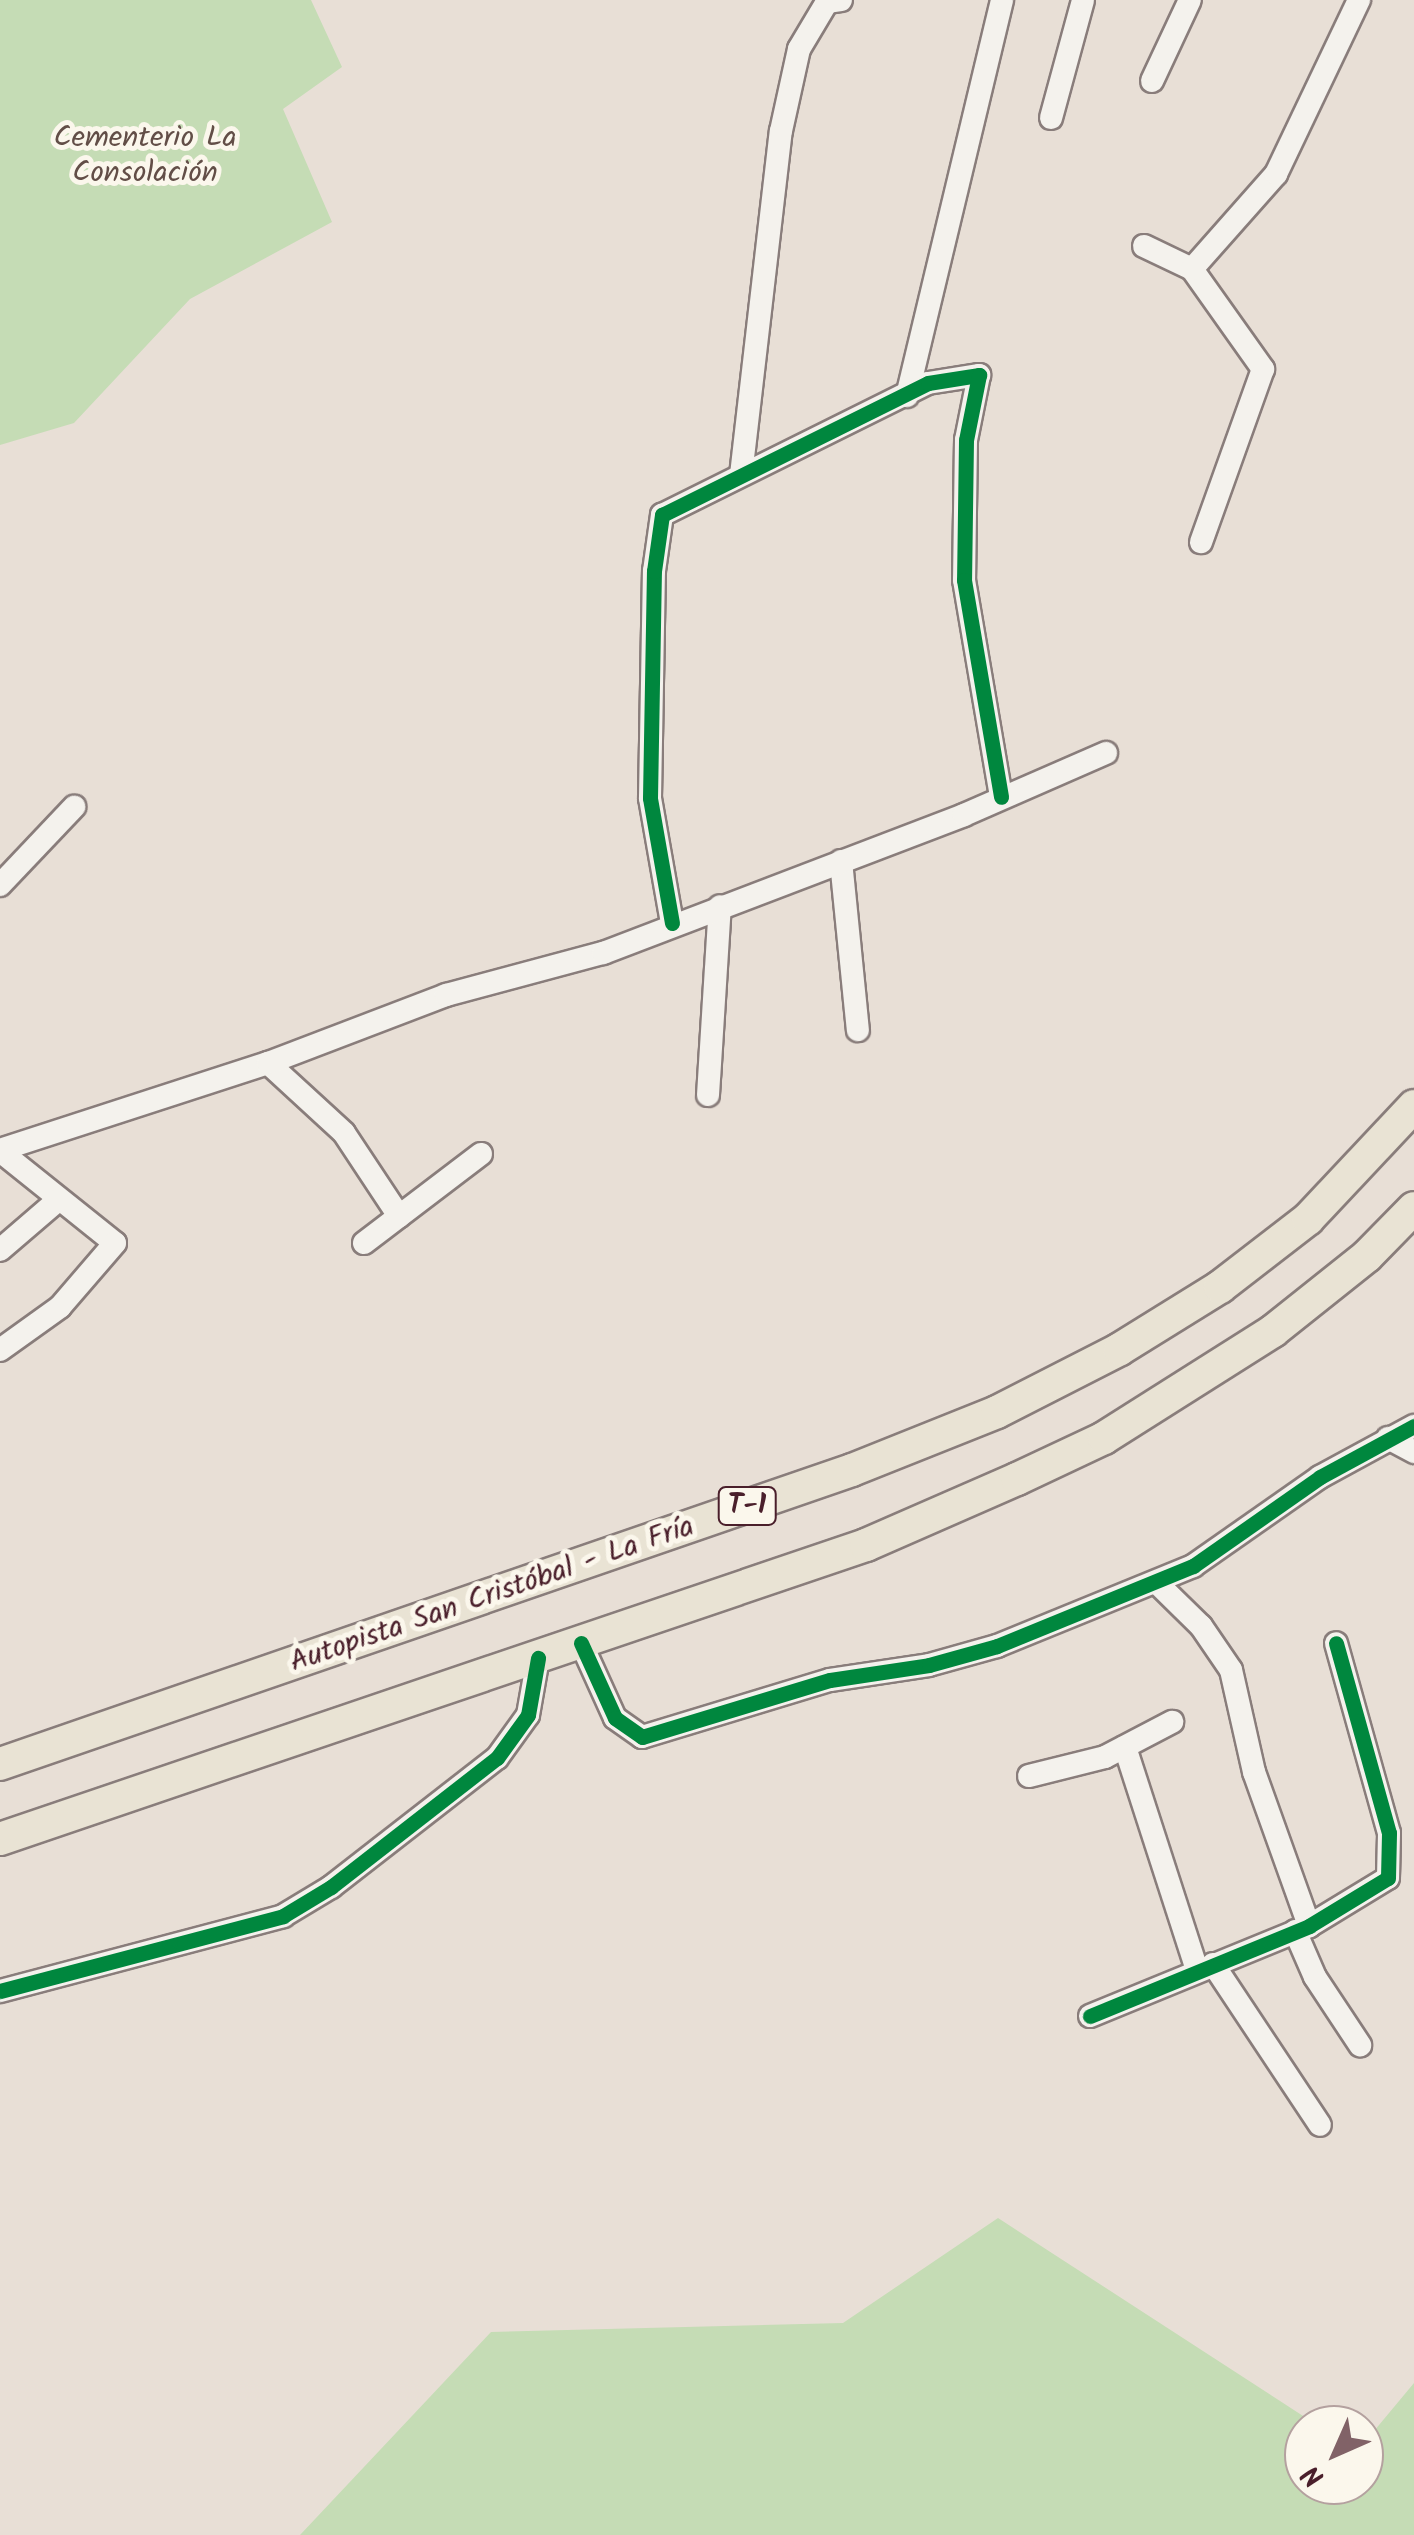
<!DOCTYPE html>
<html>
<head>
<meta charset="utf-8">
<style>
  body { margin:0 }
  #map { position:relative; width:1414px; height:2535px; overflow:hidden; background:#e8dfd6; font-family:Kalam,sans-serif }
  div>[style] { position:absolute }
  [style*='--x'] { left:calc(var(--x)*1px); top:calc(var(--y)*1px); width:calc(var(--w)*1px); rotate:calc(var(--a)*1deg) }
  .green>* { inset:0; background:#c5dcb5 }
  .roads { filter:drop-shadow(2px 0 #897d7b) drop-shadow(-2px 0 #897d7b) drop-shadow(0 2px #897d7b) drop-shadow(0 -2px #897d7b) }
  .minor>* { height:22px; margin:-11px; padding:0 11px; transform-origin:11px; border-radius:11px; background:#f4f2ed }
  .highway>* { height:32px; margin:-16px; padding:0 16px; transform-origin:16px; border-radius:16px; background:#e9e3d4 }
  .cycleway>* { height:15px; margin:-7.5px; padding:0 7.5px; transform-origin:7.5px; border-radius:7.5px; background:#00873e }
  span { translate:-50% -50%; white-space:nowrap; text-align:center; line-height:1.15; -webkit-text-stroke:10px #fbf7ec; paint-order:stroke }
  .shield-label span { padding:2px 8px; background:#fbf7ec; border:2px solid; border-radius:8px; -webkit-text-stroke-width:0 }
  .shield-label { font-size:28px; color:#4a1f2b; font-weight:700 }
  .park-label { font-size:30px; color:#624e47 }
  .street-label { font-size:30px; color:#4a1f2b }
  .north { position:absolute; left:1284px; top:2405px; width:100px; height:100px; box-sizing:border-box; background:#fbf7ec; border:2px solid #b4a19f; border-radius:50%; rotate:225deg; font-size:28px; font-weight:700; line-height:40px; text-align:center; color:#4a1f2b }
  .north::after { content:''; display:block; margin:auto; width:35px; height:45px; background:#816267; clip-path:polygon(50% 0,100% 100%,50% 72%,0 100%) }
</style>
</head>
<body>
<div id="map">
  <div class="green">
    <i style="clip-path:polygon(0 0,311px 0,342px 67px,283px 109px,332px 222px,190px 299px,74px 423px,0 445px)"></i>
    <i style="clip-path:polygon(998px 2218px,1317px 2425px,1304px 2425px,1304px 2485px,1364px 2485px,1364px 2443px,1414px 2383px,1414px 2535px,300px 2535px,491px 2332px,843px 2323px)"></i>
  </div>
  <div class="roads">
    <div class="minor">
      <i style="--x:1152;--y:81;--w:89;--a:-64.9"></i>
      <i style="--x:1051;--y:118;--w:122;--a:-74.8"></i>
      <i style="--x:1144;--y:246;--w:53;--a:25.6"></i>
      <i style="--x:1192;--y:269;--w:123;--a:54.6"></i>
      <i style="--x:1263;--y:369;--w:184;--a:109.7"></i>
      <i style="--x:1192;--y:269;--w:127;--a:-48.5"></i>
      <i style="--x:1276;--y:174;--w:193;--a:-64.5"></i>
      <i style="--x:907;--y:396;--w:407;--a:-76.5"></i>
      <i style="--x:741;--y:475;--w:346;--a:-83.4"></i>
      <i style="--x:781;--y:131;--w:84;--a:-77.6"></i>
      <i style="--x:799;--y:49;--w:55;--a:-59.2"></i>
      <i style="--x:827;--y:2;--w:14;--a:-8"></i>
      <i style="--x:841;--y:861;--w:170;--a:84.3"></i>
      <i style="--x:0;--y:885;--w:108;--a:-46.5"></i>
      <i style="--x:672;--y:923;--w:127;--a:-100"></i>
      <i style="--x:650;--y:798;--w:227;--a:-89"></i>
      <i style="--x:654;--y:571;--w:57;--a:-81.9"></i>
      <i style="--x:662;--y:515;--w:297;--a:-26.4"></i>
      <i style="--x:928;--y:383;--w:52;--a:-8.9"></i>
      <i style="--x:979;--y:375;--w:66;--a:101.3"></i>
      <i style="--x:966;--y:440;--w:140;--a:90.8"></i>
      <i style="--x:964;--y:580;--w:220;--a:80.3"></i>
      <i style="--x:268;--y:1063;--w:103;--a:42.6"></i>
      <i style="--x:344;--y:1133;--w:100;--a:56.5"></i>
      <i style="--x:708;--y:1095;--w:189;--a:-86.4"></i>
      <i style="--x:0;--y:1150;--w:282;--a:-18"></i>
      <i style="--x:268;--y:1063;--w:191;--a:-20.9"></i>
      <i style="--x:446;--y:995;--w:163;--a:-15"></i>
      <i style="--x:603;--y:953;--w:386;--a:-20.9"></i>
      <i style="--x:964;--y:815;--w:155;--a:-23.6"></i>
      <i style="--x:0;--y:1151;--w:147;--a:38.7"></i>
      <i style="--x:115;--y:1243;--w:84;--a:130.7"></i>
      <i style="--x:60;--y:1307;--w:74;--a:144.4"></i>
      <i style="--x:364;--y:1243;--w:147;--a:-37.3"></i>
      <i style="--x:0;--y:1250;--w:75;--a:-40.7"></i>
      <i style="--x:1388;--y:1438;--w:30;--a:28"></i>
      <i style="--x:1156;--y:1582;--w:63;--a:44.4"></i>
      <i style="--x:1201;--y:1626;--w:53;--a:55.7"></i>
      <i style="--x:1231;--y:1670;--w:105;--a:77.3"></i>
      <i style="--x:1254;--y:1772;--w:164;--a:70.3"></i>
      <i style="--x:581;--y:1643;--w:82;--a:65.6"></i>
      <i style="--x:615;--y:1718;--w:33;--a:35"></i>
      <i style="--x:642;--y:1737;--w:196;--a:-16.9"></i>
      <i style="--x:830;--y:1680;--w:100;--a:-8.6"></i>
      <i style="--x:929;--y:1665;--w:71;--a:-15.6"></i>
      <i style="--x:997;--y:1646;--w:212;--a:-22.2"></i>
      <i style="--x:1193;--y:1566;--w:155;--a:-35"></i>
      <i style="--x:1320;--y:1477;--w:107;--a:-28.5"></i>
      <i style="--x:1125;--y:1747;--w:234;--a:72.1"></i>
      <i style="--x:1029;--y:1776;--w:78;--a:-14"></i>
      <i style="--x:1105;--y:1757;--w:76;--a:-27.6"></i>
      <i style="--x:1295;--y:1931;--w:50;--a:66.5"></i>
      <i style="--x:1315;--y:1977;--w:82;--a:56.5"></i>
      <i style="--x:1213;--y:1964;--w:193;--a:56.4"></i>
      <i style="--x:0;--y:1991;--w:293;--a:-14.8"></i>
      <i style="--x:283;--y:1916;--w:56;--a:-31.1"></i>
      <i style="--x:331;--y:1887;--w:210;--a:-37.9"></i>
      <i style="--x:497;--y:1758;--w:53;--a:-54.2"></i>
      <i style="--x:528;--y:1715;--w:58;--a:-80"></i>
      <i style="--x:1090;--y:2016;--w:237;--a:-22.3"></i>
      <i style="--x:1309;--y:1926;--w:92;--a:-31.3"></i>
      <i style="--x:1388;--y:1878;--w:45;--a:-88.7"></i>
      <i style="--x:1389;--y:1833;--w:197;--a:-105.6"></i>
    </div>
    <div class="highway">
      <i style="--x:0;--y:1764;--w:901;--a:-19.04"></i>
      <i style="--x:852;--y:1470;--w:156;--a:-21.8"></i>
      <i style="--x:997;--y:1412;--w:138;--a:-27.1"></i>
      <i style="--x:1120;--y:1349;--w:118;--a:-31.8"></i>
      <i style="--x:1220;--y:1287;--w:111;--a:-37.7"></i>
      <i style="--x:1308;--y:1219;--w:155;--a:-46.8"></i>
      <i style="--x:0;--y:1839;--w:915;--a:-18.75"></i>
      <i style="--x:866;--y:1545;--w:165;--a:-23.6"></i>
      <i style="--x:1017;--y:1479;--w:96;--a:-25.2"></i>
      <i style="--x:1104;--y:1438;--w:200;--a:-32.3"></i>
      <i style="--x:1273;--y:1331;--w:120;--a:-38.6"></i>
      <i style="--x:1367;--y:1256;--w:67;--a:-45.6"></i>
    </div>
  </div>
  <div class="cycleway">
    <i style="--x:672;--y:923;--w:127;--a:-100"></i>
    <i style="--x:650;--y:798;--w:227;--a:-89"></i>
    <i style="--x:654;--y:571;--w:57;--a:-81.9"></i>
    <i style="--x:662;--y:515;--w:297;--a:-26.4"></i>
    <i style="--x:928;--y:383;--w:52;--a:-8.9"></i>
    <i style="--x:979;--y:375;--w:66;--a:101.3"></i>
    <i style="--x:966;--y:440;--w:140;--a:90.8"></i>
    <i style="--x:964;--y:580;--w:220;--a:80.3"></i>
    <i style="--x:581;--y:1643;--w:82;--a:65.6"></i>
    <i style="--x:615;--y:1718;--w:33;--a:35"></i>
    <i style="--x:642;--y:1737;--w:196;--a:-16.9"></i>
    <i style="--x:830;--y:1680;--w:100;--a:-8.6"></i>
    <i style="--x:929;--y:1665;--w:71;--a:-15.6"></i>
    <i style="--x:997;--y:1646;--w:212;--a:-22.2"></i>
    <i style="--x:1193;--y:1566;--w:155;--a:-35"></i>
    <i style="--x:1320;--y:1477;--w:107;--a:-28.5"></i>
    <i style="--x:0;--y:1991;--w:293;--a:-14.8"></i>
    <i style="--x:283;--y:1916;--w:56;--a:-31.1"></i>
    <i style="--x:331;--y:1887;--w:210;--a:-37.9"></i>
    <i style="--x:497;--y:1758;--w:53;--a:-54.2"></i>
    <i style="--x:528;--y:1715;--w:58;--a:-80"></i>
    <i style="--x:1090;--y:2016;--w:237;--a:-22.3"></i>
    <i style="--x:1309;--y:1926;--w:92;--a:-31.3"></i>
    <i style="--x:1388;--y:1878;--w:45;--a:-88.7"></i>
    <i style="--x:1389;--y:1833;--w:197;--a:-105.6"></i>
  </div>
  <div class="shield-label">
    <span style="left:747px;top:1506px">T-1</span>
  </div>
  <div class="park-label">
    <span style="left:145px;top:155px">Cementerio La<br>Consolación</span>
  </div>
  <div class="street-label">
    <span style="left:492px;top:1595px;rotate:-19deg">Autopista San Cristóbal - La Fría</span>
  </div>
  <div class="north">N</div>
</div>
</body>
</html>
